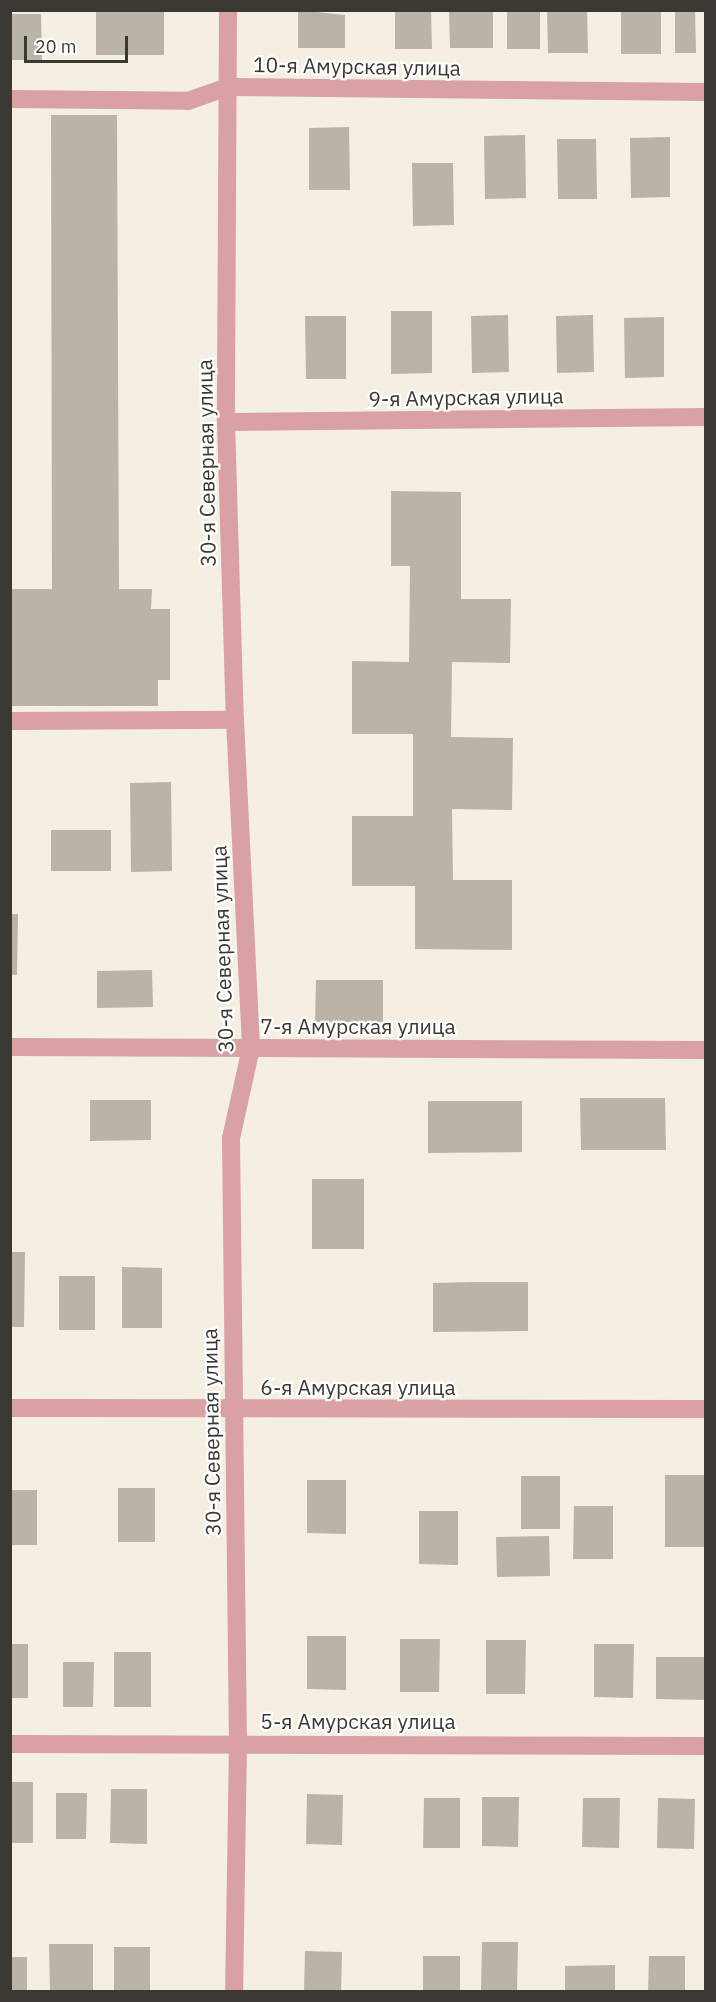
<!DOCTYPE html>
<html>
<head>
<meta charset="utf-8">
<style>
  body { margin:0 }
  #map { position:relative; width:716px; height:2002px; overflow:hidden; background:#f5efe3; font-family:"IBM Plex Sans",sans-serif }
  div>[style] { position:absolute }
  [style*='--x'] { left:calc(var(--x)*1px); top:calc(var(--y)*1px); width:calc(var(--w)*1px); rotate:calc(var(--a)*1deg) }
  .building>* { inset:0; background:#bab3a8 }
  .minor>* { height:18px; margin:-9px; padding:0 9px; transform-origin:9px; border-radius:9px; background:#d9a1a4 }
  span { translate:-50% -50%; white-space:nowrap; text-align:center; line-height:1.15; -webkit-text-stroke:4.5px #fff; paint-order:stroke }
  .street-label { font-size:21px; color:#3a3833 }
  .frame { position:absolute; inset:0; border:12px solid #3a3833; pointer-events:none }
  .scale { position:absolute; left:24px; top:36px; width:104px; height:27px; box-sizing:border-box; border:3px solid #3a3833; border-top:0; padding-left:8px; font-size:18px; line-height:21px; white-space:nowrap; color:#3a3833; -webkit-text-stroke:4px #fff; paint-order:stroke }
</style>
</head>
<body>
<div id="map">
  <div class="building">
    <i style="clip-path:polygon(96px 10px,164px 10px,164px 55px,96px 55px)"></i>
    <i style="clip-path:polygon(298px 10px,345px 15px,345px 48px,298px 48px)"></i>
    <i style="clip-path:polygon(395px 10px,431px 10px,432px 49px,395px 49px)"></i>
    <i style="clip-path:polygon(449px 10px,493px 10px,493px 48px,450px 48px)"></i>
    <i style="clip-path:polygon(507px 10px,540px 10px,540px 49px,507px 49px)"></i>
    <i style="clip-path:polygon(547px 10px,587px 10px,588px 53px,548px 53px)"></i>
    <i style="clip-path:polygon(621px 10px,661px 10px,661px 54px,621px 54px)"></i>
    <i style="clip-path:polygon(675px 10px,695px 10px,696px 53px,675px 53px)"></i>
    <i style="clip-path:polygon(10px 14px,41px 14px,42px 60px,10px 60px)"></i>
    <i style="clip-path:polygon(51px 115px,117px 115px,119px 589px,152px 589px,151px 609px,170px 609px,170px 680px,158px 680px,158px 706px,10px 706px,10px 589px,52px 589px)"></i>
    <i style="clip-path:polygon(349px 127px,350px 190px,309px 190px,309px 128px)"></i>
    <i style="clip-path:polygon(525px 135px,526px 198px,485px 199px,484px 136px)"></i>
    <i style="clip-path:polygon(670px 137px,670px 197px,631px 198px,630px 138px)"></i>
    <i style="clip-path:polygon(557px 139px,596px 139px,597px 199px,558px 199px)"></i>
    <i style="clip-path:polygon(412px 163px,453px 163px,454px 225px,413px 226px)"></i>
    <i style="clip-path:polygon(391px 311px,432px 311px,432px 373px,391px 374px)"></i>
    <i style="clip-path:polygon(508px 315px,509px 372px,472px 373px,471px 316px)"></i>
    <i style="clip-path:polygon(593px 315px,594px 372px,557px 373px,556px 316px)"></i>
    <i style="clip-path:polygon(305px 316px,346px 316px,346px 379px,306px 379px)"></i>
    <i style="clip-path:polygon(664px 317px,664px 377px,625px 378px,624px 318px)"></i>
    <i style="clip-path:polygon(391px 491px,461px 492px,461px 599px,511px 599px,510px 663px,452px 662px,451px 737px,513px 738px,512px 810px,452px 809px,453px 880px,512px 880px,512px 950px,415px 949px,415px 886px,352px 886px,352px 816px,413px 816px,413px 734px,352px 734px,352px 661px,409px 662px,410px 566px,391px 566px)"></i>
    <i style="clip-path:polygon(171px 782px,172px 871px,131px 872px,130px 783px)"></i>
    <i style="clip-path:polygon(51px 830px,111px 830px,111px 871px,51px 871px)"></i>
    <i style="clip-path:polygon(10px 914px,18px 914px,17px 975px,10px 975px)"></i>
    <i style="clip-path:polygon(152px 970px,153px 1007px,97px 1008px,97px 971px)"></i>
    <i style="clip-path:polygon(316px 980px,383px 980px,383px 1022px,315px 1022px)"></i>
    <i style="clip-path:polygon(580px 1098px,665px 1098px,666px 1150px,581px 1150px)"></i>
    <i style="clip-path:polygon(90px 1100px,151px 1100px,151px 1140px,90px 1141px)"></i>
    <i style="clip-path:polygon(428px 1101px,522px 1101px,522px 1152px,428px 1153px)"></i>
    <i style="clip-path:polygon(312px 1179px,364px 1179px,364px 1249px,312px 1249px)"></i>
    <i style="clip-path:polygon(10px 1252px,25px 1252px,24px 1327px,10px 1327px)"></i>
    <i style="clip-path:polygon(122px 1267px,162px 1268px,162px 1328px,122px 1328px)"></i>
    <i style="clip-path:polygon(59px 1276px,95px 1276px,95px 1330px,59px 1330px)"></i>
    <i style="clip-path:polygon(473px 1282px,528px 1282px,528px 1331px,433px 1332px,433px 1283px)"></i>
    <i style="clip-path:polygon(665px 1475px,706px 1475px,706px 1547px,665px 1547px)"></i>
    <i style="clip-path:polygon(521px 1476px,560px 1476px,560px 1529px,521px 1529px)"></i>
    <i style="clip-path:polygon(307px 1480px,346px 1480px,346px 1534px,307px 1533px)"></i>
    <i style="clip-path:polygon(118px 1488px,155px 1488px,155px 1542px,118px 1542px)"></i>
    <i style="clip-path:polygon(10px 1490px,37px 1490px,37px 1545px,10px 1545px)"></i>
    <i style="clip-path:polygon(574px 1506px,613px 1506px,613px 1559px,573px 1559px)"></i>
    <i style="clip-path:polygon(419px 1511px,458px 1511px,458px 1565px,419px 1564px)"></i>
    <i style="clip-path:polygon(549px 1536px,550px 1576px,497px 1577px,496px 1537px)"></i>
    <i style="clip-path:polygon(307px 1636px,346px 1636px,346px 1690px,307px 1689px)"></i>
    <i style="clip-path:polygon(400px 1639px,440px 1639px,439px 1692px,400px 1692px)"></i>
    <i style="clip-path:polygon(486px 1640px,526px 1640px,525px 1694px,486px 1694px)"></i>
    <i style="clip-path:polygon(10px 1644px,28px 1644px,28px 1698px,10px 1698px)"></i>
    <i style="clip-path:polygon(594px 1644px,634px 1644px,633px 1698px,594px 1697px)"></i>
    <i style="clip-path:polygon(114px 1652px,151px 1652px,151px 1707px,114px 1707px)"></i>
    <i style="clip-path:polygon(656px 1657px,706px 1657px,706px 1700px,656px 1699px)"></i>
    <i style="clip-path:polygon(63px 1662px,94px 1662px,93px 1707px,63px 1707px)"></i>
    <i style="clip-path:polygon(10px 1782px,33px 1782px,33px 1843px,10px 1843px)"></i>
    <i style="clip-path:polygon(111px 1789px,147px 1789px,147px 1844px,110px 1843px)"></i>
    <i style="clip-path:polygon(56px 1793px,87px 1793px,86px 1839px,56px 1839px)"></i>
    <i style="clip-path:polygon(307px 1794px,343px 1795px,342px 1845px,306px 1844px)"></i>
    <i style="clip-path:polygon(482px 1797px,519px 1797px,518px 1847px,482px 1846px)"></i>
    <i style="clip-path:polygon(424px 1798px,460px 1798px,460px 1848px,423px 1848px)"></i>
    <i style="clip-path:polygon(583px 1798px,620px 1798px,619px 1848px,582px 1847px)"></i>
    <i style="clip-path:polygon(658px 1798px,695px 1799px,694px 1849px,657px 1848px)"></i>
    <i style="clip-path:polygon(482px 1942px,518px 1942px,517px 1992px,481px 1992px)"></i>
    <i style="clip-path:polygon(49px 1944px,93px 1944px,93px 1992px,50px 1992px)"></i>
    <i style="clip-path:polygon(114px 1947px,150px 1947px,150px 1992px,114px 1992px)"></i>
    <i style="clip-path:polygon(305px 1951px,342px 1952px,341px 1992px,304px 1992px)"></i>
    <i style="clip-path:polygon(423px 1956px,460px 1956px,460px 1992px,423px 1992px)"></i>
    <i style="clip-path:polygon(649px 1956px,685px 1956px,685px 1992px,648px 1992px)"></i>
    <i style="clip-path:polygon(10px 1957px,27px 1957px,27px 1992px,10px 1992px)"></i>
    <i style="clip-path:polygon(615px 1965px,615px 1992px,565px 1992px,565px 1966px)"></i>
  </div>
  <div class="minor">
    <i style="--x:228;--y:10;--w:412;--a:90.3"></i>
    <i style="--x:226;--y:422;--w:298;--a:88.3"></i>
    <i style="--x:235;--y:720;--w:328;--a:87.2"></i>
    <i style="--x:251;--y:1048;--w:92;--a:102.5"></i>
    <i style="--x:231;--y:1138;--w:605;--a:89.34"></i>
    <i style="--x:238;--y:1743;--w:249;--a:90.9"></i>
    <i style="--x:10;--y:99;--w:178;--a:0.6"></i>
    <i style="--x:188;--y:101;--w:42;--a:-19.3"></i>
    <i style="--x:228;--y:87;--w:478;--a:0.6"></i>
    <i style="--x:226;--y:422;--w:480;--a:-0.6"></i>
    <i style="--x:10;--y:721;--w:225;--a:-0.3"></i>
    <i style="--x:10;--y:1047;--w:696;--a:0.25"></i>
    <i style="--x:10;--y:1408;--w:696;--a:0.08"></i>
    <i style="--x:10;--y:1744;--w:696;--a:0.16"></i>
  </div>
  <div class="street-label">
    <span style="left:357px;top:66px;rotate:1deg">10-я Амурская улица</span>
    <span style="left:466px;top:397px;rotate:-1deg">9-я Амурская улица</span>
    <span style="left:206px;top:463px;rotate:-91deg">30-я Северная улица</span>
    <span style="left:222px;top:949px;rotate:-92deg">30-я Северная улица</span>
    <span style="left:358px;top:1026px">7-я Амурская улица</span>
    <span style="left:358px;top:1387px">6-я Амурская улица</span>
    <span style="left:211px;top:1432px;rotate:-91deg">30-я Северная улица</span>
    <span style="left:358px;top:1721px">5-я Амурская улица</span>
  </div>
  <div class="frame"></div>
  <div class="scale">20 m</div>
</div>
</body>
</html>
